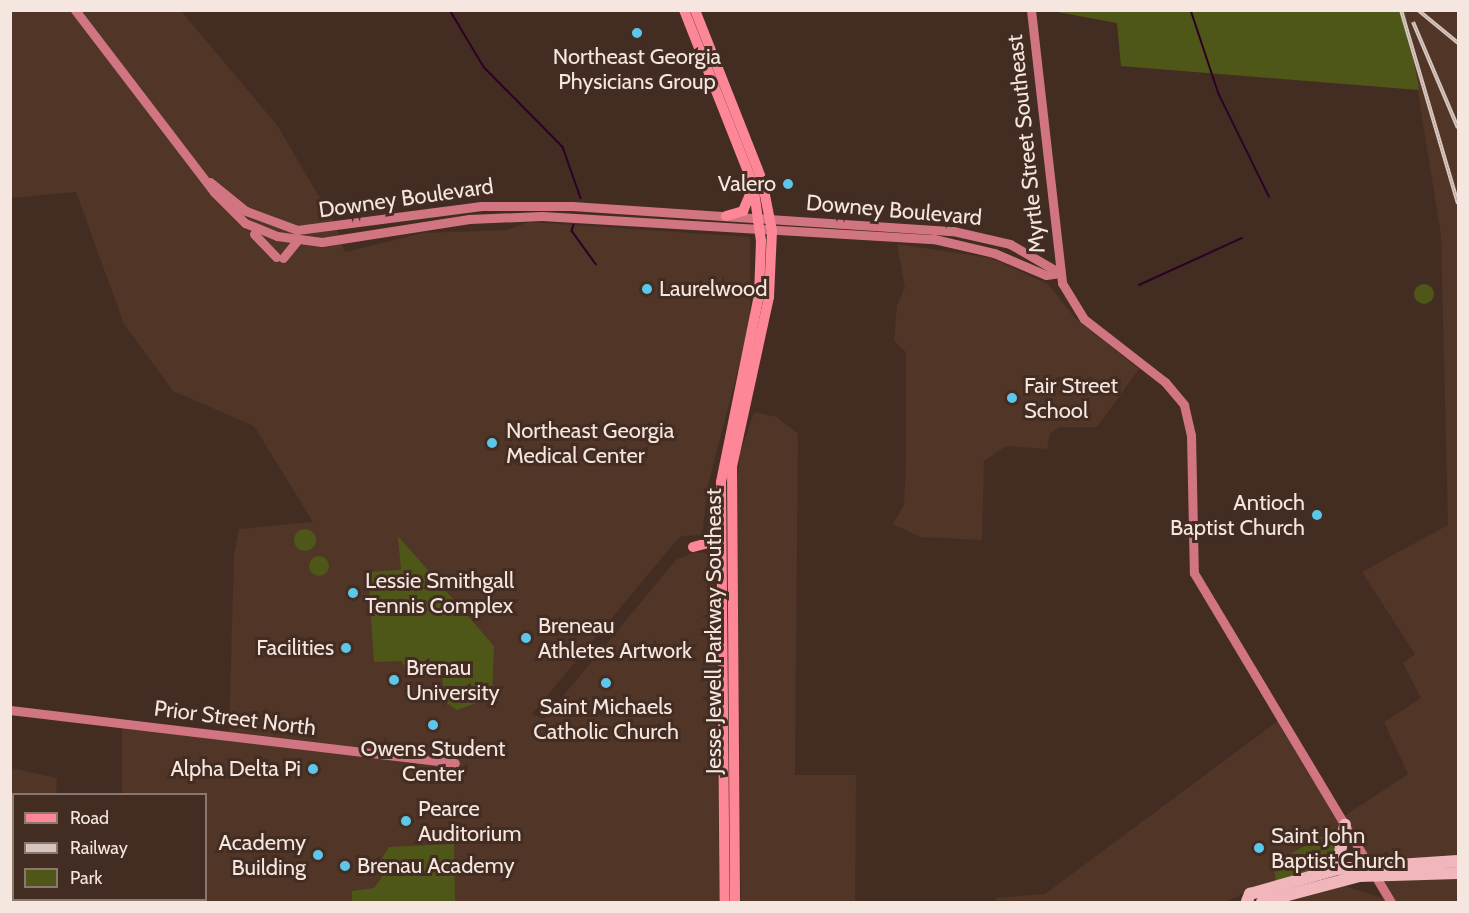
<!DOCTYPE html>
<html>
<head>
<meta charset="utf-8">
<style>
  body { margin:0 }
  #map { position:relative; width:1469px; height:913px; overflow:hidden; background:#432d23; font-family:Cabin,sans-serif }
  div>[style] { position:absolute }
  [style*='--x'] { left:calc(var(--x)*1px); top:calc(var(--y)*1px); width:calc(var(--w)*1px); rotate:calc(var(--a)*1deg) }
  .built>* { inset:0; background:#513527 }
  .green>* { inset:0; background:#4f5718 }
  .round { border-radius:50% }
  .stream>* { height:1.5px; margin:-0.75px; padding:0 0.75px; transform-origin:0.75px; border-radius:0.75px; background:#2d0025 }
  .secondary>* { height:9px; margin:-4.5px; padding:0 4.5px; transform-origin:4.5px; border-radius:4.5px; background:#d27582 }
  .primary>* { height:10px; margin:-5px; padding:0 5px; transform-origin:5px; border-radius:5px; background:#fd8697 }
  .highway>* { height:12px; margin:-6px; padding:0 6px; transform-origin:6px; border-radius:6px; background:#f1b6bc }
  .rail>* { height:4px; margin-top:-2px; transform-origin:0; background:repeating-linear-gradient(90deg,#432d23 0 4.5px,#d6c6bf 0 9px); box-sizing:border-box; border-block:2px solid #d6c6bf }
  .dots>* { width:16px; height:16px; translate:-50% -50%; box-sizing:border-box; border:3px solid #432d23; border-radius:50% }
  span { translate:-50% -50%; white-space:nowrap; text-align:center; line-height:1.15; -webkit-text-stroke:6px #432d23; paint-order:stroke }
  .poi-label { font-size:22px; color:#f5e6df }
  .right { translate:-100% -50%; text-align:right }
  .left { translate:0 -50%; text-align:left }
  .street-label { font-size:22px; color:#f5e6df }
  .frame { position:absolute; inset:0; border:12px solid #f5e6df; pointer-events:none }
  .legend { position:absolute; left:12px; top:793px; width:195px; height:108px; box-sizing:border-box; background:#432d23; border:2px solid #8a776e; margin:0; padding:8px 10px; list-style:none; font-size:18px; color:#f5e6df }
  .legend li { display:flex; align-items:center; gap:12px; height:30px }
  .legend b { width:30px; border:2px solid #8a776e }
</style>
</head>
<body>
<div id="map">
  <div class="built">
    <i style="clip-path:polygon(11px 11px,181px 11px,277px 125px,334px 222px,345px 252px,423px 233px,507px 230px,529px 222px,750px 237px,750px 323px,708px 485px,702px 535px,681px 536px,670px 548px,532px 714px,544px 719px,676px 560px,695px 552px,713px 554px,720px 902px,11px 902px,11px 768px,57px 778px,56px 794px,14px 794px,14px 900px,206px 900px,206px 794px,122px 794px,122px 721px,229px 731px,234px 554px,239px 529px,313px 522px,254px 426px,173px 391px,124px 324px,76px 192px,11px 198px)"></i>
    <i style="clip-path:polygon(1405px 11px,1458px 11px,1458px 902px,1288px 902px,1345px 886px,1382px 898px,1345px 827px,1336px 862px,1267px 883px,1225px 902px,995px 902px,996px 898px,1045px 894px,1279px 720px,1340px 819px,1408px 774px,1384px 722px,1421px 698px,1403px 663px,1415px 654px,1362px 572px,1448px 525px,1441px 235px)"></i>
    <i style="clip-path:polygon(897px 244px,991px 258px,1048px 284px,1075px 318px,1139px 369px,1097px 427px,1060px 427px,1050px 434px,1047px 449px,1006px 446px,984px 461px,982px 540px,920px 537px,893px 524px,904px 505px,906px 463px,906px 352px,894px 341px,897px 305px,905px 288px)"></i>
    <i style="clip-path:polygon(754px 412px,777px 417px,798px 434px,795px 775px,856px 775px,855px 902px,741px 902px,737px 485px,740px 454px)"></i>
  </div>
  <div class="green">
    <i style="clip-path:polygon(1052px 11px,1405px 11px,1419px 90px,1121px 66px,1117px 23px)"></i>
    <i class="round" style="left:1414px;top:284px;width:20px;height:20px"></i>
    <i class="round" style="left:294px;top:529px;width:22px;height:22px"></i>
    <i style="clip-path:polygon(398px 536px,494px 646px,492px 697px,457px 710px,445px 702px,442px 677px,408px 677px,402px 661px,374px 662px,368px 572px,401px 570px)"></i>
    <i class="round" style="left:309px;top:556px;width:20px;height:20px"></i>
    <i style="clip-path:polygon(1340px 827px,1338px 863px,1276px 881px,1273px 863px)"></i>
    <i style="clip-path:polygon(454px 844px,455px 902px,352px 902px,352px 891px,374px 888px,382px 877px,379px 863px,389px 847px)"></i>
  </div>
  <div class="stream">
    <i style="--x:450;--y:10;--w:66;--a:59.2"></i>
    <i style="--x:484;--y:67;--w:112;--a:45.4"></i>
    <i style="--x:563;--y:147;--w:54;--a:70.6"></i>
    <i style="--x:1191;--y:10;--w:89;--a:71.6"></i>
    <i style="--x:1219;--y:94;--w:114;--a:63.9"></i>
    <i style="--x:574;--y:225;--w:6;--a:108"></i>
    <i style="--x:572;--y:231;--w:41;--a:54"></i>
    <i style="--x:1139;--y:285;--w:113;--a:-24.5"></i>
  </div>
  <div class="secondary">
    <i style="--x:75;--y:10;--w:229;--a:52.6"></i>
    <i style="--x:214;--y:192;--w:44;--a:45"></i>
    <i style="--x:245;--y:223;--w:35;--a:22"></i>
    <i style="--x:277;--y:236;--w:45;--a:7.6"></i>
    <i style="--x:322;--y:242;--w:149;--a:-8.9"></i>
    <i style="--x:469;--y:219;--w:73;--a:-2.4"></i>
    <i style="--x:542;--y:216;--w:393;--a:3.4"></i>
    <i style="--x:934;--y:239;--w:62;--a:13.1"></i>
    <i style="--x:994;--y:253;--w:56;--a:22.9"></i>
    <i style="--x:1046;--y:275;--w:14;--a:-8"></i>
    <i style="--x:1031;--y:10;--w:275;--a:83.5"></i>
    <i style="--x:1062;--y:283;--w:42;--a:58.6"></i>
    <i style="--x:1084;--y:319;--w:103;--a:37.9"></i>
    <i style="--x:1165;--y:382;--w:30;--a:50"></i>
    <i style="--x:1184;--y:405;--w:31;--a:77"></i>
    <i style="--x:1191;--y:435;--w:138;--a:88.8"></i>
    <i style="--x:1194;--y:573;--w:383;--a:59.1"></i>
    <i style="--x:210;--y:182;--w:46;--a:38.9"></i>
    <i style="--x:246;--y:211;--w:54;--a:20.4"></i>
    <i style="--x:297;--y:230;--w:186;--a:-7.4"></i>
    <i style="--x:481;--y:206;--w:91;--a:0"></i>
    <i style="--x:572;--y:206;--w:382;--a:3.8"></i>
    <i style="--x:953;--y:231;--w:58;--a:12.8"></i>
    <i style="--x:1010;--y:244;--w:58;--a:30.1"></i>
    <i style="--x:254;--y:234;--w:32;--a:46"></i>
    <i style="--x:283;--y:258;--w:22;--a:-51"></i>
    <i style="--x:10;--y:710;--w:448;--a:6.8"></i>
  </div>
  <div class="primary">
    <i style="--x:684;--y:10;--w:187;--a:68.4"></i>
    <i style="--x:753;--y:184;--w:58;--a:82"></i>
    <i style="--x:761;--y:241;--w:54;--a:92.1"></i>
    <i style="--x:759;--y:295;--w:191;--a:101.5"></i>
    <i style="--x:721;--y:482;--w:420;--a:89.5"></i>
    <i style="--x:695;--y:10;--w:183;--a:68.5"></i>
    <i style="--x:762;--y:180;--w:52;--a:78.9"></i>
    <i style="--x:772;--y:231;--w:66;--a:92.6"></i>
    <i style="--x:769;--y:297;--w:173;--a:102.3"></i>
    <i style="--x:732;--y:466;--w:436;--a:89.6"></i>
    <i style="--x:726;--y:216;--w:18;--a:-16"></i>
    <i style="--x:743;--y:211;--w:26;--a:-67"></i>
    <i style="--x:693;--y:547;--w:16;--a:-15"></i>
    <i style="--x:708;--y:543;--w:17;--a:-69"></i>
  </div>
  <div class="highway">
    <i style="--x:1337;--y:869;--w:45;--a:-79.7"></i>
    <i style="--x:1247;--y:901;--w:8;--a:-67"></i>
    <i style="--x:1250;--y:894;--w:91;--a:-16"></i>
    <i style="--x:1337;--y:869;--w:121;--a:-3.8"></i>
    <i style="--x:1262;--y:902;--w:100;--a:-15"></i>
    <i style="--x:1359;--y:876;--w:99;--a:-1.7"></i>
  </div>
  <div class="rail">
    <i style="--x:1401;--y:10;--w:202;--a:73.6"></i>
    <i style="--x:1418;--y:10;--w:52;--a:39.5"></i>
    <i style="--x:1413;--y:22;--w:115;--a:67"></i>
  </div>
  <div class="dots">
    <i style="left:637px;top:33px;background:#5cc7e8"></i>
    <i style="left:788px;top:184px;background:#5cc7e8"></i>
    <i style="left:647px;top:289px;background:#5cc7e8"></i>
    <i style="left:1012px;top:398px;background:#5cc7e8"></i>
    <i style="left:492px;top:443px;background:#5cc7e8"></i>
    <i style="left:1317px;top:515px;background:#5cc7e8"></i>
    <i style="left:353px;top:593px;background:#5cc7e8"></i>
    <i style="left:526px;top:638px;background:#5cc7e8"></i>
    <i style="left:346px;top:648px;background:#5cc7e8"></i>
    <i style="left:394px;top:680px;background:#5cc7e8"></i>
    <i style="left:606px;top:683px;background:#5cc7e8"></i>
    <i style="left:433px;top:725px;background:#5cc7e8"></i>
    <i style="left:313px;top:769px;background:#5cc7e8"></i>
    <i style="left:406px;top:821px;background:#5cc7e8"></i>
    <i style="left:1259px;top:848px;background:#5cc7e8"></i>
    <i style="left:318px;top:855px;background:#5cc7e8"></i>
    <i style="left:345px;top:866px;background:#5cc7e8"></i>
  </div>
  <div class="poi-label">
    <span style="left:637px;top:69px">Northeast Georgia<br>Physicians Group</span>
    <span class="right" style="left:776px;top:184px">Valero</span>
    <span class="left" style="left:659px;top:289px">Laurelwood</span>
    <span class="left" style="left:1024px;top:398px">Fair Street<br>School</span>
    <span class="left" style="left:506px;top:443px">Northeast Georgia<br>Medical Center</span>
    <span class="right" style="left:1305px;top:515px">Antioch<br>Baptist Church</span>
    <span class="left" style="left:365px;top:593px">Lessie Smithgall<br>Tennis Complex</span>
    <span class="left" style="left:538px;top:638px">Breneau<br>Athletes Artwork</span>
    <span class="right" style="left:334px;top:648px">Facilities</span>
    <span class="left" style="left:406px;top:680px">Brenau<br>University</span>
    <span style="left:606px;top:719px">Saint Michaels<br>Catholic Church</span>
    <span style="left:433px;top:761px">Owens Student<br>Center</span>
    <span class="right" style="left:301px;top:769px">Alpha Delta Pi</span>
    <span class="left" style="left:418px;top:821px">Pearce<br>Auditorium</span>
    <span class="left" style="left:1271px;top:848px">Saint John<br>Baptist Church</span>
    <span class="right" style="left:306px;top:855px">Academy<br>Building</span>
    <span class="left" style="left:357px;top:866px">Brenau Academy</span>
  </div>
  <div class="street-label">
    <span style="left:1026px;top:144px;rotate:-96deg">Myrtle Street Southeast</span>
    <span style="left:406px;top:198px;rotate:-8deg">Downey Boulevard</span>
    <span style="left:894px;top:210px;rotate:5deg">Downey Boulevard</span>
    <span style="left:714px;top:631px;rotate:-90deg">Jesse Jewell Parkway Southeast</span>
    <span style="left:235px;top:718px;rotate:7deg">Prior Street North</span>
  </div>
  <div class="frame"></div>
  <ul class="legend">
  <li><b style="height:8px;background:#fd8697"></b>Road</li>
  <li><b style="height:8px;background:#d6c6bf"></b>Railway</li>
  <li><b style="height:16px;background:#4f5718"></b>Park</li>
  </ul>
</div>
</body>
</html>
